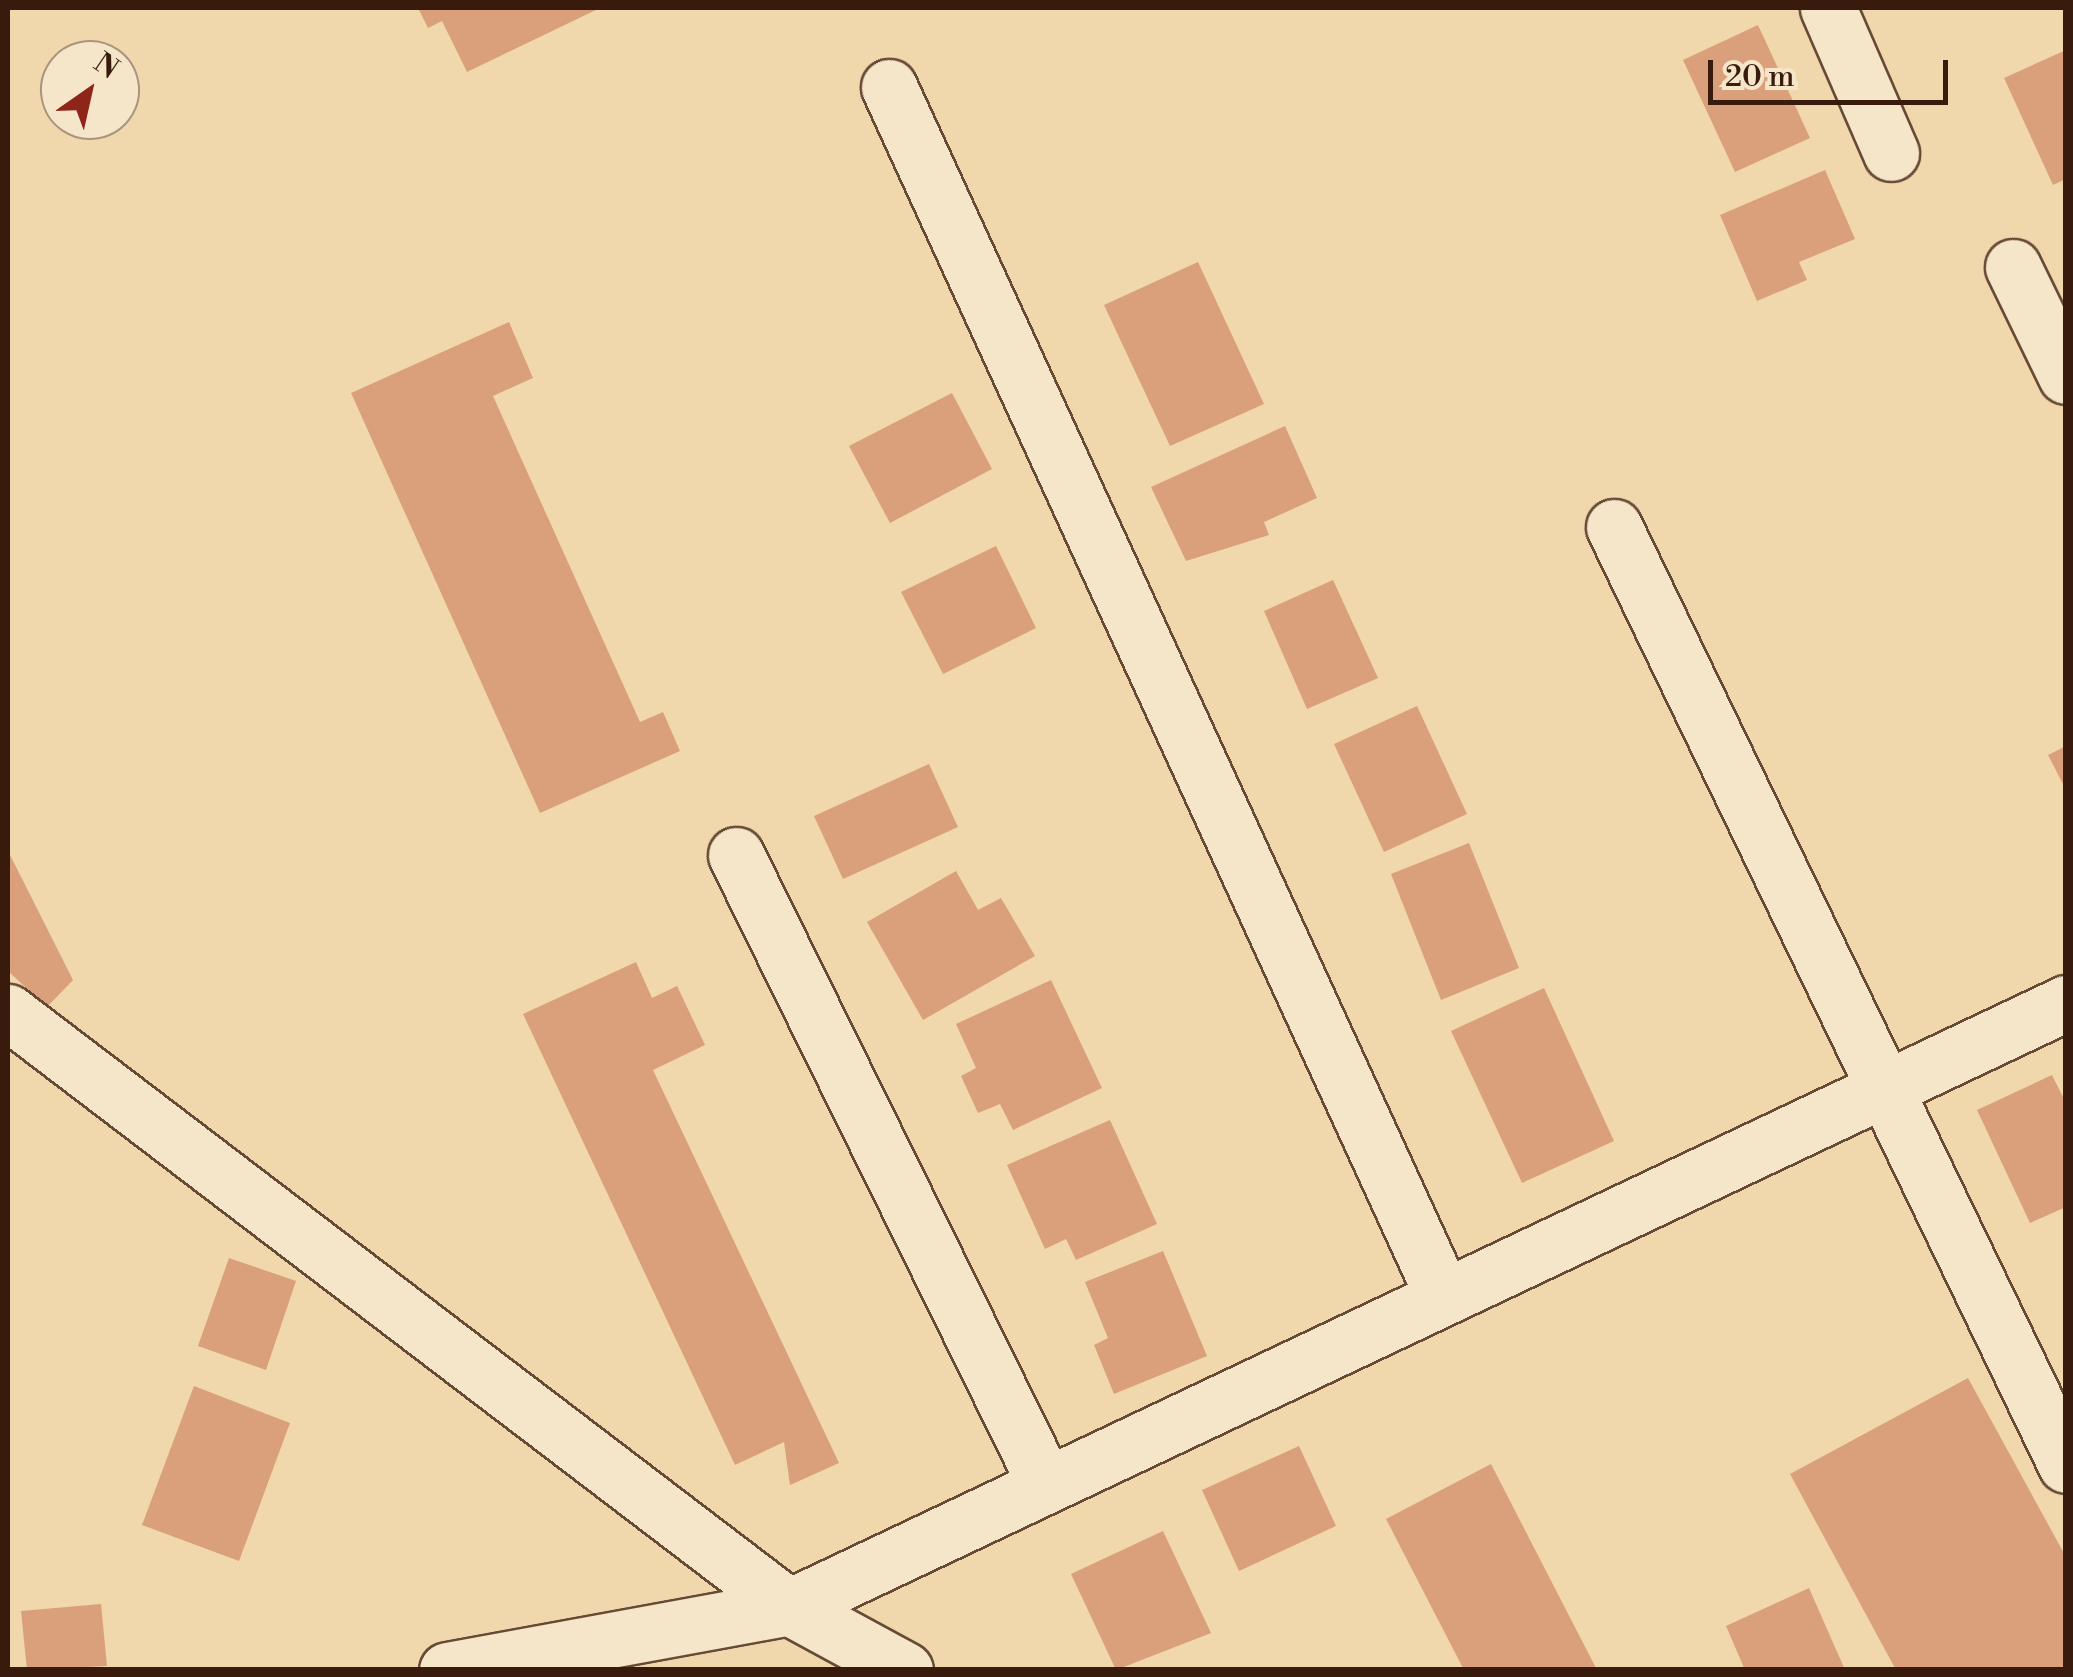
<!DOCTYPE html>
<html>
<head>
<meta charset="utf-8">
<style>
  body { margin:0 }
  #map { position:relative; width:2073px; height:1677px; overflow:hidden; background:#f0d7ac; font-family:"Libre Bodoni",serif }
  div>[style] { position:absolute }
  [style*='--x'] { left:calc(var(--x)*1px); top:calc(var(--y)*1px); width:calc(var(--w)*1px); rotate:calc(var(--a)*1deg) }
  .building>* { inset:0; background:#daa07b }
  .roads { filter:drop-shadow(2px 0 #674a36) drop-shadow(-2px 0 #674a36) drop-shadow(0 2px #674a36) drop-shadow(0 -2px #674a36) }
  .street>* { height:55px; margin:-27.5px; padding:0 27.5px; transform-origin:27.5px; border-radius:27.5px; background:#f5e5c9 }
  span { translate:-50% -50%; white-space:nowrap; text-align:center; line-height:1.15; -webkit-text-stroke:10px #f5e5c9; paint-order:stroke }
  .frame { position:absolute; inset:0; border:10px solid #391b0e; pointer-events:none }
  .north { position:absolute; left:40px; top:40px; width:100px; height:100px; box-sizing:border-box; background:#f5e5c9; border:2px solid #aa947e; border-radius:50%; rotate:34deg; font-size:28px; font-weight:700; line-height:40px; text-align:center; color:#391b0e }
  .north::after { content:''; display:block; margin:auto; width:35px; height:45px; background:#8f2418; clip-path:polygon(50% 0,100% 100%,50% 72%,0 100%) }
  .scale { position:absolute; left:1708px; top:60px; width:240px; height:45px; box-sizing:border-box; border:5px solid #391b0e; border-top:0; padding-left:12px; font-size:30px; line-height:35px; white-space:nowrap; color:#391b0e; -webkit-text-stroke:8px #f5e5c9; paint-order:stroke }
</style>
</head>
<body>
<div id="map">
  <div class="building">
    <i style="clip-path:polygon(418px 8px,600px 8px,467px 72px,442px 21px,428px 28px)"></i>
    <i style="clip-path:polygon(1758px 25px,1810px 138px,1735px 172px,1683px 60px)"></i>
    <i style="clip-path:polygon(2066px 50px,2066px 179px,2053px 185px,2004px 78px)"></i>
    <i style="clip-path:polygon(1825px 170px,1855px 239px,1799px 262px,1807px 280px,1757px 301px,1720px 215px)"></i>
    <i style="clip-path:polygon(1198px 262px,1264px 404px,1170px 446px,1104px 305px)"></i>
    <i style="clip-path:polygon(509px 322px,533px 378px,493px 396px,640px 722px,663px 712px,680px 751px,540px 813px,351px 393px)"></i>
    <i style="clip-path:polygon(952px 393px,992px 469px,890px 523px,849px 446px)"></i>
    <i style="clip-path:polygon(1285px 426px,1317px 498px,1264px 522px,1269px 535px,1186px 561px,1151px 487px)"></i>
    <i style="clip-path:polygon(996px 546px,1036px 628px,943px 674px,901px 592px)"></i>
    <i style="clip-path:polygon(1333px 580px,1378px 678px,1307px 709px,1264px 611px)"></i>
    <i style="clip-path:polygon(1417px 706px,1467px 814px,1384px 852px,1334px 744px)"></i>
    <i style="clip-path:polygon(2066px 746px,2066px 790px,2048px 755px)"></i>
    <i style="clip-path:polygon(929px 764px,958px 827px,843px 879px,814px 816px)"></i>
    <i style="clip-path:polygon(1469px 843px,1519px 968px,1441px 1000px,1391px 874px)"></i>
    <i style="clip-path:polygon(8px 851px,73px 980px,47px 1007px,8px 971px)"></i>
    <i style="clip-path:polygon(956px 871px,978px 910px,1001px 898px,1035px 956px,923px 1020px,867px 922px)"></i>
    <i style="clip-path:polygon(636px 962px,652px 998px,677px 986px,705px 1045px,653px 1070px,839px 1463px,790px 1485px,784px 1442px,735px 1465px,523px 1014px)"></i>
    <i style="clip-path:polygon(1051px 980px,1102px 1088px,1013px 1130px,1000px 1104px,978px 1113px,961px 1076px,976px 1068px,956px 1024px)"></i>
    <i style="clip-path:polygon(1544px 988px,1614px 1141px,1522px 1183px,1451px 1031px)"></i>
    <i style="clip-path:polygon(2052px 1075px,2066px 1103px,2066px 1207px,2030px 1223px,1977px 1110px)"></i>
    <i style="clip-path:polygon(1110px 1120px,1157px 1224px,1076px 1260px,1066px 1239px,1045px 1249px,1007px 1165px)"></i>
    <i style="clip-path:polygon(1163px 1251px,1207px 1356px,1114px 1394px,1094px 1345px,1108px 1338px,1085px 1282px)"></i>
    <i style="clip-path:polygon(229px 1258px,296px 1281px,266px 1370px,198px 1346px)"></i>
    <i style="clip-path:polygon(1968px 1378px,2066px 1557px,2066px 1670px,1896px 1670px,1790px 1474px)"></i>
    <i style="clip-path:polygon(194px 1386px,290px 1423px,239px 1561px,142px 1525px)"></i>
    <i style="clip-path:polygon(1299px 1446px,1336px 1526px,1239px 1571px,1202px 1490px)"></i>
    <i style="clip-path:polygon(1491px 1464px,1597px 1670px,1464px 1670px,1386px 1519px)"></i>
    <i style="clip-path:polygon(1163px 1531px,1211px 1633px,1116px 1670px,1071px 1574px)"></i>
    <i style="clip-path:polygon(1809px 1588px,1845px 1670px,1745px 1670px,1726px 1626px)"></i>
    <i style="clip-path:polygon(101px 1604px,107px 1666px,27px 1670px,21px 1611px)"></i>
  </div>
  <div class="roads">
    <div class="street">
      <i style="--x:1828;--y:8;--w:158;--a:66.5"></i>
      <i style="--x:889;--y:87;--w:1330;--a:65.38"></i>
      <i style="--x:2013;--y:267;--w:121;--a:64.1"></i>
      <i style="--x:1614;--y:527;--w:1041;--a:64.27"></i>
      <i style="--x:736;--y:855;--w:702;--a:63.8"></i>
      <i style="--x:8;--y:1012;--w:982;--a:37.3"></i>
      <i style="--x:789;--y:1607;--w:132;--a:28.5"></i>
      <i style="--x:447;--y:1670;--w:348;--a:-10.4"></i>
      <i style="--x:789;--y:1607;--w:1413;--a:-25.31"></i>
    </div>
  </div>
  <div class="frame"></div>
  <div class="north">N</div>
  <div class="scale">20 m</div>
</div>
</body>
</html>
